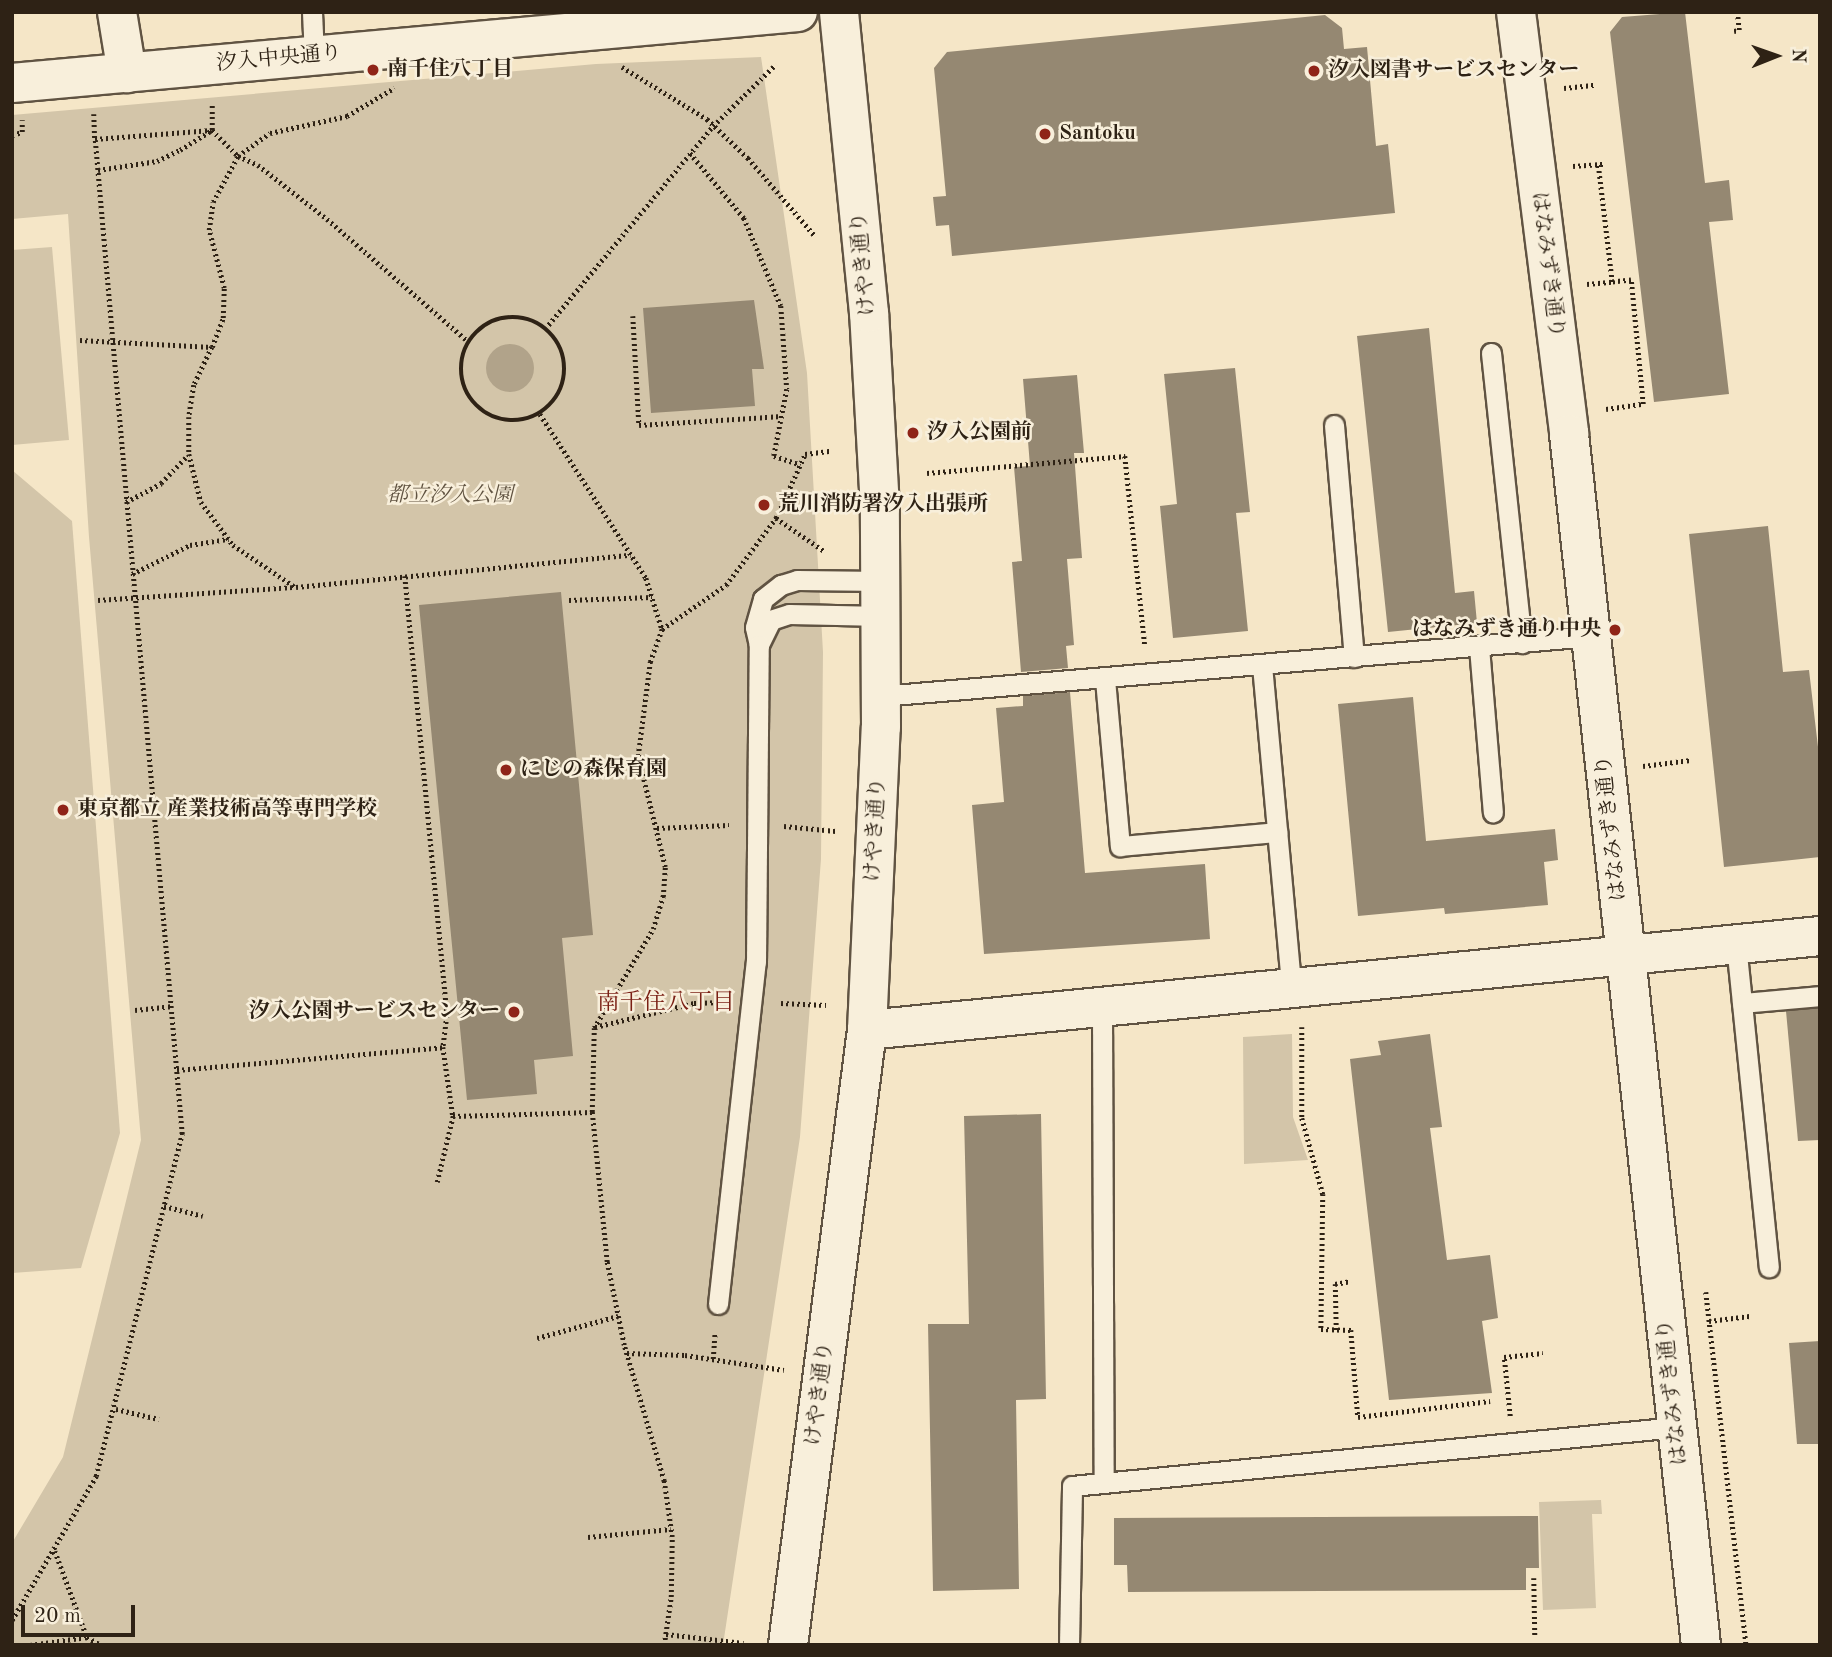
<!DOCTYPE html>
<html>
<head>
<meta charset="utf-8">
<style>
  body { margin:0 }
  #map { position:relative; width:1832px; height:1657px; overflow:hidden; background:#f5e6c7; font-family:"Old Standard TT","Noto Serif JP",serif }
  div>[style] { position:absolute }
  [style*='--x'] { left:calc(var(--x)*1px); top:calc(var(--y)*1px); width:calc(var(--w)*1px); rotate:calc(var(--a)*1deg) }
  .green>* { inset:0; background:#d3c5a9 }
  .water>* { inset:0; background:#b1a38a }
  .round { border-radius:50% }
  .building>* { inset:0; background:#958872 }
  .path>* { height:4.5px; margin-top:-2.25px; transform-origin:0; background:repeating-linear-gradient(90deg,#2e2215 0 2px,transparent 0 5.5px) }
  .path>.ring { margin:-2.25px; padding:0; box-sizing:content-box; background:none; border:4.5px solid #2e2215; border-radius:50% }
  .roads { filter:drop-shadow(2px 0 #605342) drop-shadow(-2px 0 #605342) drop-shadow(0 2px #605342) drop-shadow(0 -2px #605342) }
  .service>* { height:19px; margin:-9.5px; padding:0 9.5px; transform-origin:9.5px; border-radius:9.5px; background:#f8efdb }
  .tertiary>* { height:38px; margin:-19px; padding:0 19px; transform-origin:19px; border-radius:19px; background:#f8efdb }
  .dots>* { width:19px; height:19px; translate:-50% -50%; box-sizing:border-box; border:4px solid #f8efdb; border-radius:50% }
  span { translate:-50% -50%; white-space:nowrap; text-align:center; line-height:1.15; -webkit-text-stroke:5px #f8efdb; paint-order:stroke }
  .street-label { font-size:21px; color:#2e2215 }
  .poi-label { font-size:21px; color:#2e2215; font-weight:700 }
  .left { translate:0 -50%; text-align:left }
  .right { translate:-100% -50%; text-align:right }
  .park-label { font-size:21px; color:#605341; font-style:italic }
  .neighbourhood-label { font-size:23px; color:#7a1f14 }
  .frame { position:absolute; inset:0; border:14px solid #2e2215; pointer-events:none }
  .north { position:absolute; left:1741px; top:21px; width:70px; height:70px; -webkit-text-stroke:5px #f8efdb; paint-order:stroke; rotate:89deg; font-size:19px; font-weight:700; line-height:28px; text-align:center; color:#2e2215 }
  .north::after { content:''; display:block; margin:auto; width:24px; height:32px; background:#2e2215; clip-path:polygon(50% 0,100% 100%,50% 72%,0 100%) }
  .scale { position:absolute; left:21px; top:1605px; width:114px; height:32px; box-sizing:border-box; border:4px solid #2e2215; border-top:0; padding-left:9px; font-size:21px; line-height:24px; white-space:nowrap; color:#2e2215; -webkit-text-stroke:5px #f8efdb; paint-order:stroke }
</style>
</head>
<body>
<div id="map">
  <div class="green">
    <i style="clip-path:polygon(761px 57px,807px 373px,823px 652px,821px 859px,800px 1137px,723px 1645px,12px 1645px,12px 1543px,63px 1457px,141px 1140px,89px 537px,68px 214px,12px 219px,12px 115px,596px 64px)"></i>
    <i style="clip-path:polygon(52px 247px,69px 440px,12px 445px,12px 250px)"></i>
    <i style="clip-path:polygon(12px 470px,72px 521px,120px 1133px,81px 1268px,12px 1273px)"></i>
    <i style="clip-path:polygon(1292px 1034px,1293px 1117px,1308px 1160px,1244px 1164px,1243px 1037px)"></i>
    <i style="clip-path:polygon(1601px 1500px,1602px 1514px,1592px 1514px,1596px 1608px,1543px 1610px,1539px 1502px)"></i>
  </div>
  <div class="water">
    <i class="round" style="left:486px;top:344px;width:48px;height:48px"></i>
  </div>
  <div class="building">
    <i style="clip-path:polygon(1685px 12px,1705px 183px,1729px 180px,1733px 220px,1709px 222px,1729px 394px,1654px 402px,1610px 32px,1622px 17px)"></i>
    <i style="clip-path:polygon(1325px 15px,1342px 28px,1344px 49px,1367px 47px,1376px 146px,1388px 144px,1395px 213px,952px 256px,949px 225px,936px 226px,933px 197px,946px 196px,934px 68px,947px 52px)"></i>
    <i style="clip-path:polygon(754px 300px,764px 369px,752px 369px,755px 406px,651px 413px,643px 308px)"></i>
    <i style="clip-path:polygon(1429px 328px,1455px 593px,1474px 591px,1477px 623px,1388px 632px,1357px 336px)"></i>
    <i style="clip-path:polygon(1235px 368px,1250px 512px,1236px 513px,1248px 631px,1173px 638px,1160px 506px,1177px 504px,1164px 374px)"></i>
    <i style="clip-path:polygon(1077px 375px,1084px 453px,1074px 453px,1082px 558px,1067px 559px,1074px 645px,1066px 646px,1068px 668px,1021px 672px,1012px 562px,1022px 561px,1014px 467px,1030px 466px,1023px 379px)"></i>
    <i style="clip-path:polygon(1768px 526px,1783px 672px,1809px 670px,1820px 764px,1820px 857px,1724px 867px,1689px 534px)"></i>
    <i style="clip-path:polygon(561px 592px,593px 935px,562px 938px,573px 1056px,534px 1060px,537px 1094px,467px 1100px,419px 605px)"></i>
    <i style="clip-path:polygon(1070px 692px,1085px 873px,1205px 864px,1210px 939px,984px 954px,972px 805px,1004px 802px,996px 708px,1023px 706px,1023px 696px)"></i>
    <i style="clip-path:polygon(1413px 697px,1426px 841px,1555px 829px,1558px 860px,1544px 862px,1548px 905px,1445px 914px,1444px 908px,1358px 916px,1338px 704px)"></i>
    <i style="clip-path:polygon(1820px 1008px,1820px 1140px,1798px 1141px,1786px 1011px)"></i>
    <i style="clip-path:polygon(1430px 1034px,1442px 1127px,1430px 1128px,1447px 1260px,1490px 1255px,1498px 1318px,1482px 1321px,1492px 1393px,1389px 1400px,1350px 1059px,1381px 1055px,1378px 1041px)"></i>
    <i style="clip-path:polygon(1041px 1114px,1046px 1399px,1016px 1400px,1019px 1589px,933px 1591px,928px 1324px,969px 1324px,964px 1116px)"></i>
    <i style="clip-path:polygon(1820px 1341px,1820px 1444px,1797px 1444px,1789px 1343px)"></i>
    <i style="clip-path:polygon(1538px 1516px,1539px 1568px,1526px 1568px,1526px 1590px,1128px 1592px,1127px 1565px,1114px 1565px,1114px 1518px)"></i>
  </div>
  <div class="path">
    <i style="--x:1734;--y:31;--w:5;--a:-11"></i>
    <i style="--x:1739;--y:30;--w:18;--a:-96"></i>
    <i style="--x:622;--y:67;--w:100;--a:31.5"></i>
    <i style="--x:707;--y:119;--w:57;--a:43.6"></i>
    <i style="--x:748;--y:158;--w:103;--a:49.3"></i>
    <i style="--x:1564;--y:88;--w:31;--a:-6"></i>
    <i style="--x:94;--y:114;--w:25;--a:88"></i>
    <i style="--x:12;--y:135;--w:10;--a:-17"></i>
    <i style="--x:22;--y:132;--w:12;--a:-90"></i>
    <i style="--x:690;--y:153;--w:85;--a:50.3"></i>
    <i style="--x:744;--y:218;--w:95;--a:67.2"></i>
    <i style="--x:781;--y:306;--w:83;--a:85.9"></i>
    <i style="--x:787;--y:389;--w:68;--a:101"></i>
    <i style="--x:774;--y:456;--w:28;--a:18"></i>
    <i style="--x:1573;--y:166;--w:32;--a:-4"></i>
    <i style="--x:98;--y:170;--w:60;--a:-8.7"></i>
    <i style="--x:157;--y:161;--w:25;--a:-26"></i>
    <i style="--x:180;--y:150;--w:38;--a:-32"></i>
    <i style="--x:212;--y:130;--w:26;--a:-90"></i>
    <i style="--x:1587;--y:284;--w:25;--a:-5"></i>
    <i style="--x:1612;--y:282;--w:119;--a:-96.8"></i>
    <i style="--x:633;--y:316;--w:109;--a:86.8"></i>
    <i style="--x:639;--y:425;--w:143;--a:-3.6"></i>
    <i class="ring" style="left:461px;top:317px;width:99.5px;height:99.5px"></i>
    <i style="--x:545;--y:329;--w:264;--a:-50.4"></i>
    <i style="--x:713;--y:126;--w:88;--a:-44.5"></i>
    <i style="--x:80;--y:340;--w:132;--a:3"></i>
    <i style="--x:212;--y:347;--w:31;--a:-69"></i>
    <i style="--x:223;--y:318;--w:30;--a:-88"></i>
    <i style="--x:224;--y:288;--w:60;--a:-104.5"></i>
    <i style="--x:209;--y:230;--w:28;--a:-82"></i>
    <i style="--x:213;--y:202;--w:52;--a:-61.5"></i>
    <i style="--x:238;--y:156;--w:22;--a:24"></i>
    <i style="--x:258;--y:165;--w:88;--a:38"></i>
    <i style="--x:327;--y:219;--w:188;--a:40.9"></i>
    <i style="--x:212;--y:347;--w:42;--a:115.3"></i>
    <i style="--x:194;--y:385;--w:32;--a:99"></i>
    <i style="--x:189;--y:417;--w:37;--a:90"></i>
    <i style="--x:189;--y:454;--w:49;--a:76"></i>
    <i style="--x:201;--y:502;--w:54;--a:53.3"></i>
    <i style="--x:233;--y:545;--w:75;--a:34.1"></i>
    <i style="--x:1606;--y:409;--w:37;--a:-8"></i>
    <i style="--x:1643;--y:404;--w:125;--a:-95.5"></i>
    <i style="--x:1631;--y:280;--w:19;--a:174"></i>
    <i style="--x:540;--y:414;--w:195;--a:57.1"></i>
    <i style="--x:646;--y:578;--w:53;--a:72.6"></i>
    <i style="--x:927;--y:473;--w:199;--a:-4.9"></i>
    <i style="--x:1125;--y:456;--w:192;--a:84"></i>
    <i style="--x:126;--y:502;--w:40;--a:-28"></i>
    <i style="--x:161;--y:483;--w:39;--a:-46"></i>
    <i style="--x:776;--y:518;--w:58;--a:34.5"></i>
    <i style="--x:132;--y:574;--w:65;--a:-26.6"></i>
    <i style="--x:190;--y:545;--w:39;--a:-9"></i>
    <i style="--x:405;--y:576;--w:442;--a:84.5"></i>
    <i style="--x:447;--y:1016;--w:31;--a:97"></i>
    <i style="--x:443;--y:1047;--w:70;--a:81.8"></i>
    <i style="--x:453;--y:1116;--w:139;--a:-1.6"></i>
    <i style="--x:98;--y:600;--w:198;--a:-3.8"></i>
    <i style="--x:296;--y:587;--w:336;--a:-5.5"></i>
    <i style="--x:569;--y:600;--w:83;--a:-2.1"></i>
    <i style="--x:1643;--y:766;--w:48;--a:-7.1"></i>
    <i style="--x:784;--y:826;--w:52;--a:5.5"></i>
    <i style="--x:657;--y:828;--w:72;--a:-2.4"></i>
    <i style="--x:781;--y:1003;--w:45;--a:2.5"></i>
    <i style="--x:135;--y:1010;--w:36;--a:-6"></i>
    <i style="--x:595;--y:1027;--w:102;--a:-13.6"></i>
    <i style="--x:694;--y:1003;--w:29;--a:-2"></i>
    <i style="--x:1302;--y:1027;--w:91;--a:90"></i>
    <i style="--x:1302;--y:1118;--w:79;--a:74.6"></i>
    <i style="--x:1323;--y:1194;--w:135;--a:90.8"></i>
    <i style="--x:1321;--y:1329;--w:30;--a:2"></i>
    <i style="--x:1351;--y:1330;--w:87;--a:85.4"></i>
    <i style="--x:1358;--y:1417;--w:133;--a:-6.9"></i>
    <i style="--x:177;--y:1070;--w:267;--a:-4.9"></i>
    <i style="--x:437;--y:1182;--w:68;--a:-76.4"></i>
    <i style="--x:164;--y:1206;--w:40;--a:14.4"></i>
    <i style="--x:1706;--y:1292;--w:355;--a:83.5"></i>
    <i style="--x:1709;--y:1321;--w:41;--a:-7"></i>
    <i style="--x:1336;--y:1330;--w:46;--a:-91.2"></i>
    <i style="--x:1335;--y:1284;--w:16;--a:-11"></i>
    <i style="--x:537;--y:1338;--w:84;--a:-15.2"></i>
    <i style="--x:627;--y:1353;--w:58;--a:2"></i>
    <i style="--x:685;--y:1355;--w:100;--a:8.6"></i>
    <i style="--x:713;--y:1359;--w:27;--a:-86"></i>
    <i style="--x:116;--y:1409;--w:44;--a:13.1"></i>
    <i style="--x:1510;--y:1416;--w:59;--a:-95.8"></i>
    <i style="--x:1504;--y:1357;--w:39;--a:-6"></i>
    <i style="--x:588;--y:1537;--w:83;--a:-5.5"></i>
    <i style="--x:55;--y:1551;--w:92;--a:69.6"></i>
    <i style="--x:87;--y:1637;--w:16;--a:30"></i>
    <i style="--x:1534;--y:1578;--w:58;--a:89"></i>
    <i style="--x:12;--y:1620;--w:167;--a:-59.7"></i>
    <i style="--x:96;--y:1476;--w:353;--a:-75.9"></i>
    <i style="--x:182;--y:1134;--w:999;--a:-95"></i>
    <i style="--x:95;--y:139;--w:117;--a:-4.4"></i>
    <i style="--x:212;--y:130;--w:37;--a:45"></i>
    <i style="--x:238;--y:156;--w:39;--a:-36"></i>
    <i style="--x:270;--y:133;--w:79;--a:-12.4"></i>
    <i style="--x:347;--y:116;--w:55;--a:-30.8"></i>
    <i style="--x:666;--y:1634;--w:78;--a:6.7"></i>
    <i style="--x:30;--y:1645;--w:58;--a:-8"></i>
    <i style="--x:664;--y:1645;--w:49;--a:-81.7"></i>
    <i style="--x:671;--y:1597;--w:60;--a:-89"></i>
    <i style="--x:672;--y:1537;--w:57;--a:-98.1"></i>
    <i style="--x:664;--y:1481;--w:142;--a:-106.4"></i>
    <i style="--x:624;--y:1345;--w:85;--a:-101.6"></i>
    <i style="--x:607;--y:1262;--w:151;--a:-95.7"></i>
    <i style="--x:592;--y:1112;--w:84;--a:-88.6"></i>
    <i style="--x:594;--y:1028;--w:115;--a:-59.2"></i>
    <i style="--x:653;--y:929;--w:34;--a:-73"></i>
    <i style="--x:663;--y:897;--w:30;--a:-86"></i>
    <i style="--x:665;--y:867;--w:114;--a:-103.7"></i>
    <i style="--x:638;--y:756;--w:95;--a:-82.7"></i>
    <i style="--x:650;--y:662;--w:35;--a:-70"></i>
    <i style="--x:662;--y:629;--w:78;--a:-34.5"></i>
    <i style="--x:726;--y:585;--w:84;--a:-53.3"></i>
    <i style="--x:776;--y:518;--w:70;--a:-65.6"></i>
    <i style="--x:805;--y:454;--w:26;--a:-7"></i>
  </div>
  <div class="roads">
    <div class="service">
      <i style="--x:312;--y:12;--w:44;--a:87.4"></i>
      <i style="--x:1491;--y:353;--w:292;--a:83.9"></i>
      <i style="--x:1334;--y:425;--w:233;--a:85.1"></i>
      <i style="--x:883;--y:616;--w:94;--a:-178.8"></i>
      <i style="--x:789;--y:614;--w:19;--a:162"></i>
      <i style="--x:771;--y:620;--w:28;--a:116"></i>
      <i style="--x:759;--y:645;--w:18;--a:-103"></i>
      <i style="--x:755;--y:627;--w:29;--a:-74"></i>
      <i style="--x:763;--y:599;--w:23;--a:-38"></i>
      <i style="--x:781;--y:585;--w:17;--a:-17"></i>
      <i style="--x:797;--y:580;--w:86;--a:0.7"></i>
      <i style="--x:1479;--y:647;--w:166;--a:85.2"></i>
      <i style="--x:1262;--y:665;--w:322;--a:84.8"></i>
      <i style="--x:1105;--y:679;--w:168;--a:84.9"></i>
      <i style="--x:1120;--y:846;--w:158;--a:-5.1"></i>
      <i style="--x:881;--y:696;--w:713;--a:-4.83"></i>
      <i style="--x:1736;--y:944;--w:325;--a:84.2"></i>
      <i style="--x:1742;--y:1003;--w:78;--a:-5.1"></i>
      <i style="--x:1102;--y:1006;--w:475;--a:89.8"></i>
      <i style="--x:718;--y:1304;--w:344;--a:-83.7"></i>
      <i style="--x:756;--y:962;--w:317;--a:-89.5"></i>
      <i style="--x:1069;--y:1645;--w:159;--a:-88.9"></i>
      <i style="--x:1072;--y:1486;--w:608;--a:-5.57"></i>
    </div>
    <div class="tertiary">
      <i style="--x:117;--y:12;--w:62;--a:80.7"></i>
      <i style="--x:1516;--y:12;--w:425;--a:82.8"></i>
      <i style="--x:1569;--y:434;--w:1218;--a:83.78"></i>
      <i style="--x:12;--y:83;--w:789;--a:-5.16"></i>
      <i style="--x:867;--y:1030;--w:958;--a:-5.63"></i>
      <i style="--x:788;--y:1645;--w:620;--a:-82.68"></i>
      <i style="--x:867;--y:1030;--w:303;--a:-87.4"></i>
      <i style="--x:881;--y:727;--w:219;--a:-90.3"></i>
      <i style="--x:880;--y:508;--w:195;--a:-93.2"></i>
      <i style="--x:869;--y:313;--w:302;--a:-95.7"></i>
    </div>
  </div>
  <div class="dots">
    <i style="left:373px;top:70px;background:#8f2418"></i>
    <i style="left:1314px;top:71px;background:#8f2418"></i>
    <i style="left:1045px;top:134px;background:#8f2418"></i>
    <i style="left:913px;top:433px;background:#8f2418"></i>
    <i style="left:764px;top:505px;background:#8f2418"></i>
    <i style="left:1615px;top:630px;background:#8f2418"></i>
    <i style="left:506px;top:770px;background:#8f2418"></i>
    <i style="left:63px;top:810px;background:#8f2418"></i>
    <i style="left:514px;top:1012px;background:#8f2418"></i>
  </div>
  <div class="street-label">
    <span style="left:279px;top:59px;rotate:-5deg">汐入中央通り</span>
    <span style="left:864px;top:264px;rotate:-95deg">けやき通り</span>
    <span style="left:1547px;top:265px;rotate:83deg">はなみずき通り</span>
    <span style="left:1612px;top:828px;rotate:-96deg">はなみずき通り</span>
    <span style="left:876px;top:830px;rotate:-87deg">けやき通り</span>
    <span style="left:1673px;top:1392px;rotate:-96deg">はなみずき通り</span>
    <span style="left:820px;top:1394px;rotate:-83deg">けやき通り</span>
  </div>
  <div class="poi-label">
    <span class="left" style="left:387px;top:70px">南千住八丁目</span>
    <span class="left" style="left:1328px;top:71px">汐入図書サービスセンター</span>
    <span class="left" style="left:1059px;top:134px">Santoku</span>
    <span class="left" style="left:927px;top:433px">汐入公園前</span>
    <span class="left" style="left:778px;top:505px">荒川消防署汐入出張所</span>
    <span class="right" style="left:1601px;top:630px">はなみずき通り中央</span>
    <span class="left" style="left:520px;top:770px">にじの森保育園</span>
    <span class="left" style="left:77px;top:810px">東京都立 産業技術高等専門学校</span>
    <span class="right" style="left:500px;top:1012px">汐入公園サービスセンター</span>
  </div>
  <div class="park-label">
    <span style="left:450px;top:496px">都立汐入公園</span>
  </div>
  <div class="neighbourhood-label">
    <span style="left:666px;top:1003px">南千住八丁目</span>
  </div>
  <div class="frame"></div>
  <div class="north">N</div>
  <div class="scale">20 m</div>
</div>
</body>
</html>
